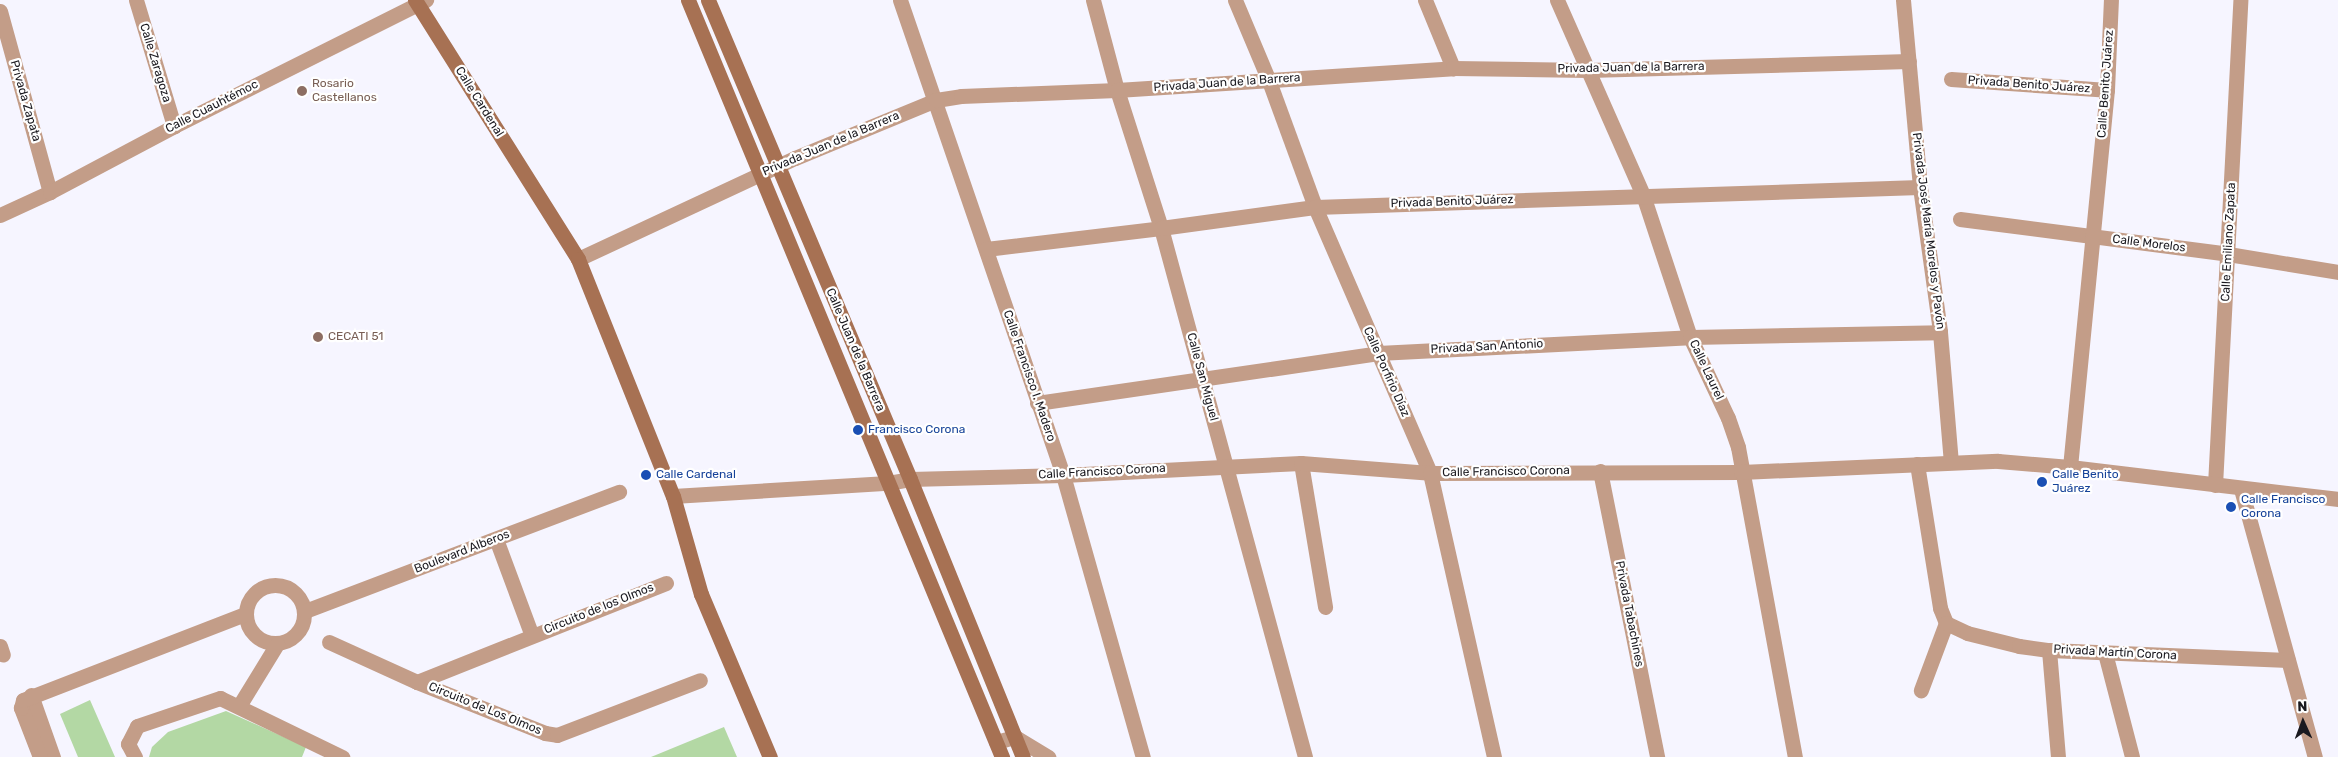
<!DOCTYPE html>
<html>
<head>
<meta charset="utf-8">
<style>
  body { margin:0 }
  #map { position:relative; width:2338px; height:757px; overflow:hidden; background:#f6f5ff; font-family:Rubik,sans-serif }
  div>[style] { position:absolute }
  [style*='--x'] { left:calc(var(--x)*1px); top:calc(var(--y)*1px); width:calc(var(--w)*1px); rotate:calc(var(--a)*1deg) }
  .green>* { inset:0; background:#b3d8a4 }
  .street>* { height:15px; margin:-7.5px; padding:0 7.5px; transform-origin:7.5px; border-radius:7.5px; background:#c39d88 }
  .street>.ring { margin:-7.5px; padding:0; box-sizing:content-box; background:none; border:15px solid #c39d88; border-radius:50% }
  .secondary>* { height:15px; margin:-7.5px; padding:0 7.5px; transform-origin:7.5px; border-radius:7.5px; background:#a77153 }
  .dots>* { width:14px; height:14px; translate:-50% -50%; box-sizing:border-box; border:2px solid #fff; border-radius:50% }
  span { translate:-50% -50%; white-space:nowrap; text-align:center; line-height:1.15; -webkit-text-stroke:4.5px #fff; paint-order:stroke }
  .street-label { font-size:12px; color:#1a191f }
  .education-label { font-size:12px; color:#785e54 }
  .left { translate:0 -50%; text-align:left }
  .transit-label { font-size:12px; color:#164399 }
  .north { position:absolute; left:2278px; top:697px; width:50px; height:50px; -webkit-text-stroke:4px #fff; paint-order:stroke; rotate:358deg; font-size:14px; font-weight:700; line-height:20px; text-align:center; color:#1a191f }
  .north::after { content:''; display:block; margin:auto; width:18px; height:22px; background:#1a191f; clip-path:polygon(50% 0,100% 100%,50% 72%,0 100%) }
</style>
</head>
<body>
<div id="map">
  <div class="green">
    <i style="clip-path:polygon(90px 700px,115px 757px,78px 757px,60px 714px)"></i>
    <i style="clip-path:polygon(226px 711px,306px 747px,302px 757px,149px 757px,152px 747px,168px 732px)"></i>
    <i style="clip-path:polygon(724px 727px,737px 757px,651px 757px)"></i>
  </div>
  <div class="street">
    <i style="--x:136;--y:0;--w:132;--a:73.2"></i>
    <i style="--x:900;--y:0;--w:502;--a:71.06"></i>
    <i style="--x:1063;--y:475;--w:293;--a:74.2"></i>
    <i style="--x:1093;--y:0;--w:93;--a:75.1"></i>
    <i style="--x:1117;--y:90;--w:145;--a:72.3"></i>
    <i style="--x:1161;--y:228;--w:548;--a:74.77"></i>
    <i style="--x:1235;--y:0;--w:88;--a:67.2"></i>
    <i style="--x:1269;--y:81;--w:134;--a:69.9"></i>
    <i style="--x:1315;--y:207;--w:290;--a:66.6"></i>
    <i style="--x:1430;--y:473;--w:291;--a:77.3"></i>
    <i style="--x:1425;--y:0;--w:74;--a:67.6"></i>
    <i style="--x:1557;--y:0;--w:213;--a:66.2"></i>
    <i style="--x:1643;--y:195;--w:150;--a:71.7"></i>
    <i style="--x:1690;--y:337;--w:89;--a:64.9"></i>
    <i style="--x:1728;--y:418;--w:31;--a:71"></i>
    <i style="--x:1738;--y:447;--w:315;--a:79.6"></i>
    <i style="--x:1903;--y:0;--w:188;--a:84.8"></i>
    <i style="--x:1920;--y:187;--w:146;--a:82.1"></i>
    <i style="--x:1940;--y:332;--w:130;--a:85.2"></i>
    <i style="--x:0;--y:11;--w:188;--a:74.6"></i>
    <i style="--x:1951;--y:79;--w:156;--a:4"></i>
    <i style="--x:0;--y:215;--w:55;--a:-24.7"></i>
    <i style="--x:50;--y:192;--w:140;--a:-28"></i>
    <i style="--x:174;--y:126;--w:282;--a:-26.6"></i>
    <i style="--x:1960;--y:219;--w:270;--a:7.4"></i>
    <i style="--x:2228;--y:254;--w:111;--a:9.3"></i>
    <i style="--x:986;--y:249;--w:176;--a:-6.8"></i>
    <i style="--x:1161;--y:228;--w:155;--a:-7.8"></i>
    <i style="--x:1315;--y:207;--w:605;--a:-1.89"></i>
    <i style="--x:578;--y:259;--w:239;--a:-25"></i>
    <i style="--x:795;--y:158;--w:152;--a:-22.4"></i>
    <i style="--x:936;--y:100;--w:25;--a:-9"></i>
    <i style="--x:961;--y:96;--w:156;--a:-2.2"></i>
    <i style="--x:1117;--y:90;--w:337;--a:-3.7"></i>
    <i style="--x:1453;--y:68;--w:135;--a:0.8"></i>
    <i style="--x:1588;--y:70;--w:321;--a:-1.6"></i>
    <i style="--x:1037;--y:403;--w:345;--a:-8.3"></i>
    <i style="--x:1378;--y:353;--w:312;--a:-2.9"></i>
    <i style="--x:1690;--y:337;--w:250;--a:-1.1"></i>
    <i style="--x:1301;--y:463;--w:146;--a:80.5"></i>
    <i style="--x:1917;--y:464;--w:146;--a:80.9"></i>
    <i style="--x:1940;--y:608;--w:16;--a:68"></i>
    <i style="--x:1946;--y:623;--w:72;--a:110.5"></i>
    <i style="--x:2070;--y:467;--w:379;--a:-84.4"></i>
    <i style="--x:2107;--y:90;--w:90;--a:-87.5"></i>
    <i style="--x:1600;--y:471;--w:292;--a:78.7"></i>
    <i style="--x:2215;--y:485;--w:486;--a:-87"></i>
    <i style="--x:2241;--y:489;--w:278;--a:74.6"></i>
    <i style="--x:673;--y:496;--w:215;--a:-3.5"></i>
    <i style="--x:888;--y:483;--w:22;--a:-10"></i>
    <i style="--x:910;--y:479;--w:153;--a:-1.5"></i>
    <i style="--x:1063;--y:475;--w:238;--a:-2.9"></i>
    <i style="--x:1301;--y:463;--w:129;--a:4.4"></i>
    <i style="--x:1430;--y:473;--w:311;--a:-0.2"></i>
    <i style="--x:1741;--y:472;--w:257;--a:-2.5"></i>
    <i style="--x:1998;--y:461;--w:72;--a:4.8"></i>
    <i style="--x:2070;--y:467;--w:270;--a:6.8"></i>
    <i style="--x:496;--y:539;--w:103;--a:69.6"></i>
    <i class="ring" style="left:246px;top:585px;width:43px;height:43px"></i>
    <i style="--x:305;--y:611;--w:336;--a:-20.8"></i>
    <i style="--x:1946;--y:623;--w:23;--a:25"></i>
    <i style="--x:1967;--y:633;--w:54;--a:14"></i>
    <i style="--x:2019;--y:646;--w:30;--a:8"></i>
    <i style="--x:2049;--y:650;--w:239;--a:2.4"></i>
    <i style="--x:329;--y:642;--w:97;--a:24.4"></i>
    <i style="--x:417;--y:682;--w:138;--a:21.7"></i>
    <i style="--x:545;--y:733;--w:12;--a:9"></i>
    <i style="--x:557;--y:735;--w:153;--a:-21"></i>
    <i style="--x:0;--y:646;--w:9;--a:72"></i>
    <i style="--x:2049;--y:650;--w:107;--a:85.2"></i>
    <i style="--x:2105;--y:653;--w:107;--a:75.4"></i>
    <i style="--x:417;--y:682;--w:268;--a:-21.7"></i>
    <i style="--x:31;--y:695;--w:66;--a:70.5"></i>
    <i style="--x:239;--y:706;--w:73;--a:-58.5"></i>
    <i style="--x:996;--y:742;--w:20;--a:-15"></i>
    <i style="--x:1015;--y:737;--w:39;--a:31"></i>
    <i style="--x:40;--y:757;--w:53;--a:-111.2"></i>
    <i style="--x:21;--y:708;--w:8;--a:-76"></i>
    <i style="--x:23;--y:700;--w:238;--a:-21.2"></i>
    <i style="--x:135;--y:757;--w:15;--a:-118"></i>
    <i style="--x:128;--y:744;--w:20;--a:-63"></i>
    <i style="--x:137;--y:726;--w:88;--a:-18.6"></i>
    <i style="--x:220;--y:698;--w:136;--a:25.8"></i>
  </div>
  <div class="secondary">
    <i style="--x:415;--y:0;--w:306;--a:57.8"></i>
    <i style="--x:578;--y:259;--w:255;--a:68.2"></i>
    <i style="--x:673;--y:496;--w:102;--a:74.1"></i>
    <i style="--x:701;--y:594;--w:177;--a:67.1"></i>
    <i style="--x:688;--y:0;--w:820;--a:67.47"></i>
    <i style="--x:708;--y:0;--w:520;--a:67.13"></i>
    <i style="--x:910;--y:479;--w:300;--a:67.9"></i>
  </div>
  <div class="dots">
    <i style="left:302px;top:91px;background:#8d6e63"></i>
    <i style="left:318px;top:337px;background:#8d6e63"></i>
    <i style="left:858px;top:430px;background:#1a4fb4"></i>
    <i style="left:646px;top:475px;background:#1a4fb4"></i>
    <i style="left:2042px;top:482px;background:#1a4fb4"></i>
    <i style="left:2231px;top:507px;background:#1a4fb4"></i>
  </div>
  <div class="street-label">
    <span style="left:155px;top:63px;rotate:73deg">Calle Zaragoza</span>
    <span style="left:1631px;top:68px;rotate:-1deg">Privada Juan de la Barrera</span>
    <span style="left:1227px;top:83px;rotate:-4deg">Privada Juan de la Barrera</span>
    <span style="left:2106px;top:84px;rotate:-86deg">Calle Benito Juárez</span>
    <span style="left:2029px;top:85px;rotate:4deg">Privada Benito Juárez</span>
    <span style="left:25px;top:101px;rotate:74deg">Privada Zapata</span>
    <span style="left:479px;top:102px;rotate:58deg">Calle Cardenal</span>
    <span style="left:212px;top:107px;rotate:-27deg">Calle Cuauhtémoc</span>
    <span style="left:831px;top:144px;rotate:-23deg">Privada Juan de la Barrera</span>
    <span style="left:1452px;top:202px;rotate:-2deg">Privada Benito Juárez</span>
    <span style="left:1928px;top:231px;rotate:83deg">Privada José María Morelos y Pavón</span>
    <span style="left:2229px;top:242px;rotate:-87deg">Calle Emiliano Zapata</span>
    <span style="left:2149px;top:244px;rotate:7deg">Calle Morelos</span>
    <span style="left:1487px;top:347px;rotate:-3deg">Privada San Antonio</span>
    <span style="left:855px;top:350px;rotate:67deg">Calle Juan de la Barrera</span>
    <span style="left:1706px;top:370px;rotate:65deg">Calle Laurel</span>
    <span style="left:1386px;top:372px;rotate:66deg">Calle Porfirio Díaz</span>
    <span style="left:1029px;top:376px;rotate:71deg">Calle Francisco I. Madero</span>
    <span style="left:1202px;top:377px;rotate:75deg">Calle San Miguel</span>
    <span style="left:1102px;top:472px;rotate:-3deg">Calle Francisco Corona</span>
    <span style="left:1506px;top:472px;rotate:-1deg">Calle Francisco Corona</span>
    <span style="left:462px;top:552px;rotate:-21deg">Boulevard Alberos</span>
    <span style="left:599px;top:609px;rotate:-22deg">Circuito de los Olmos</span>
    <span style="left:1629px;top:614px;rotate:79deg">Privada Tabachines</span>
    <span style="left:2115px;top:653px;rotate:3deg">Privada Martín Corona</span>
    <span style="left:485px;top:709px;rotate:22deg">Circuito de Los Olmos</span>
  </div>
  <div class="education-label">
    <span class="left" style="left:312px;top:91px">Rosario<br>Castellanos</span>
    <span class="left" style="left:328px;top:337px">CECATI 51</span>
  </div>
  <div class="transit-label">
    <span class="left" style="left:868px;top:430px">Francisco Corona</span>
    <span class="left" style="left:656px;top:475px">Calle Cardenal</span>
    <span class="left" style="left:2052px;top:482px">Calle Benito<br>Juárez</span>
    <span class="left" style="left:2241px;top:507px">Calle Francisco<br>Corona</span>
  </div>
  <div class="north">N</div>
</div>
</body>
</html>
